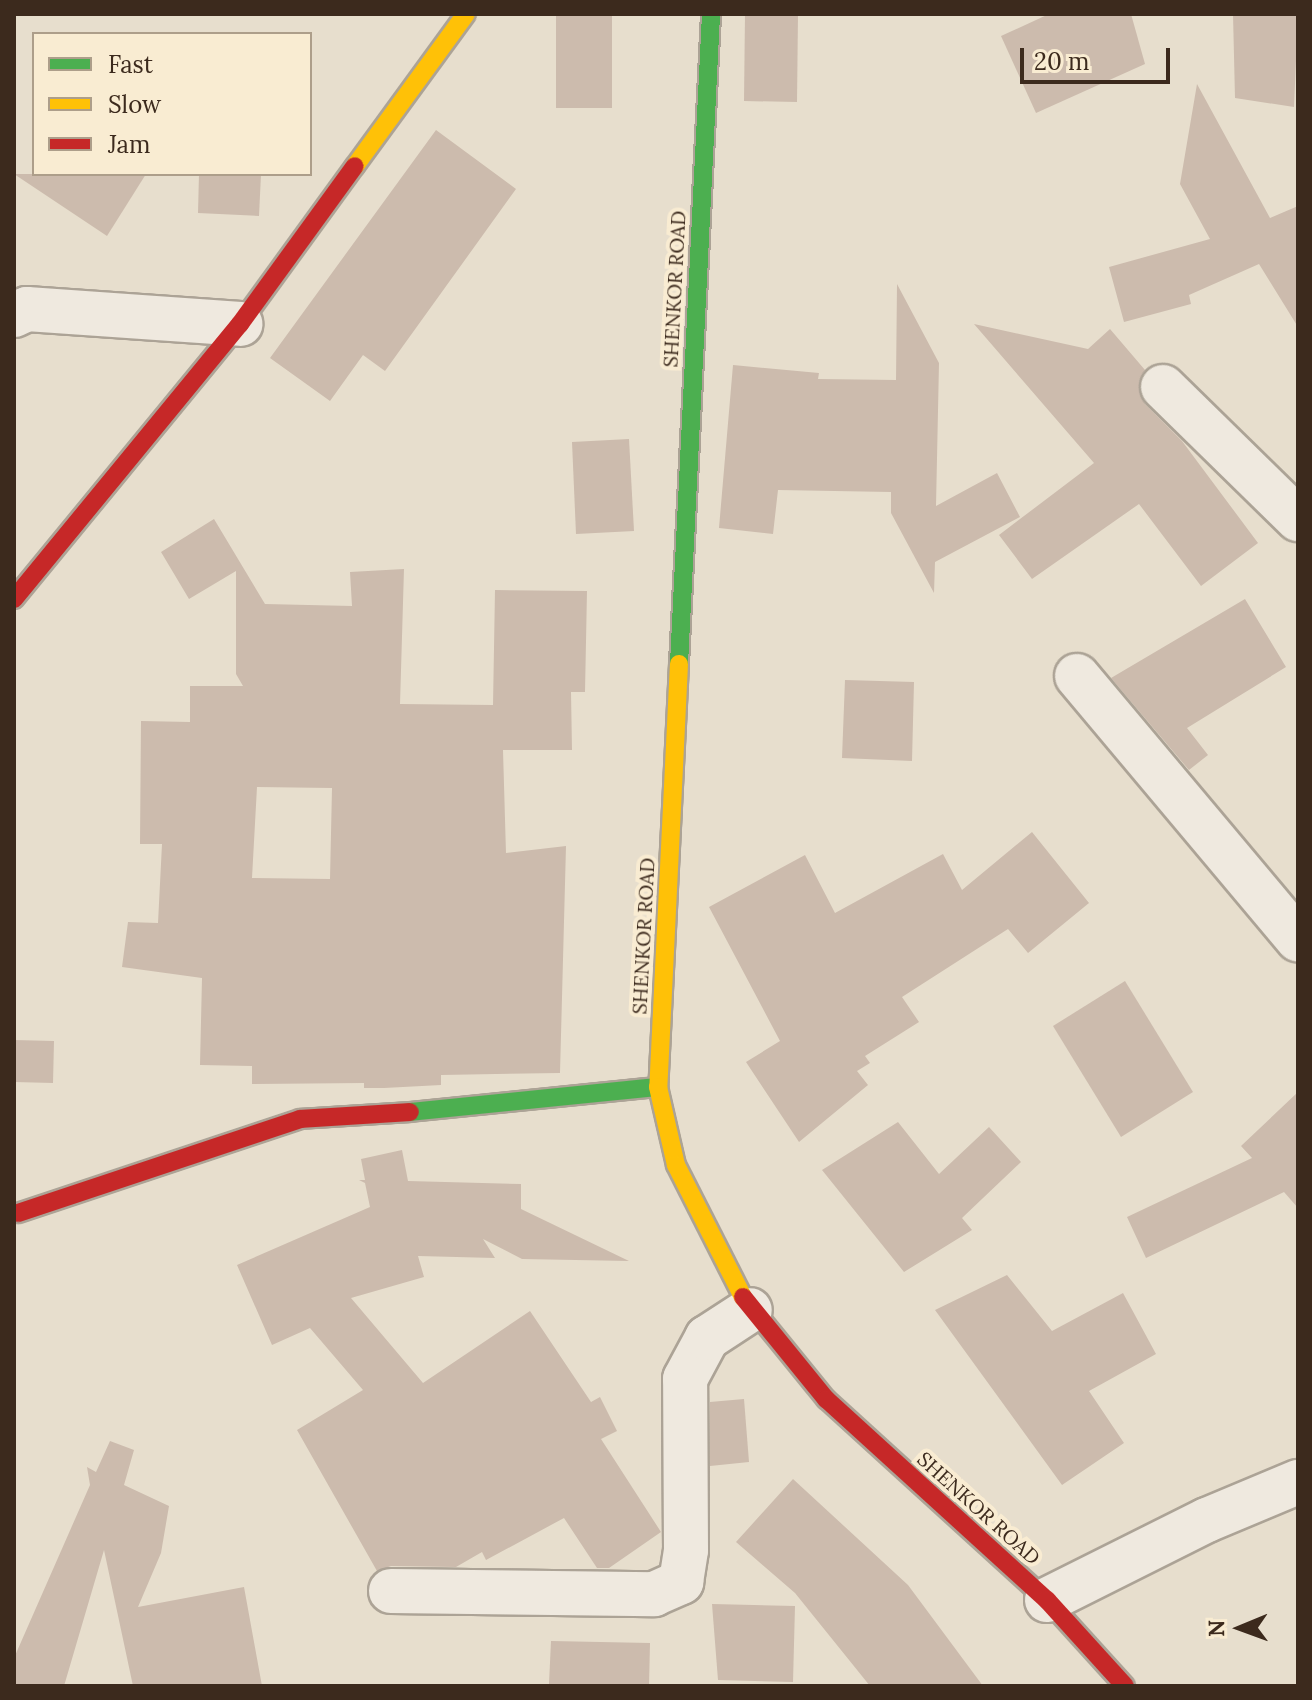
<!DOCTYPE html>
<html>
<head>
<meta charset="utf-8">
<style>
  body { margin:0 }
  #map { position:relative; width:1312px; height:1700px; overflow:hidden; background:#e7decd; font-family:Lora,serif }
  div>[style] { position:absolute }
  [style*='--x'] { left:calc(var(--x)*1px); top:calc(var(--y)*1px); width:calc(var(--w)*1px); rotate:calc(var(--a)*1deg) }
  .building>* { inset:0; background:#ccbbad }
  .roads { filter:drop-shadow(2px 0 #aca396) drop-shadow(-2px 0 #aca396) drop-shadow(0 2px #aca396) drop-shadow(0 -2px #aca396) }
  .street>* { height:44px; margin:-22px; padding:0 22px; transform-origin:22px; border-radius:22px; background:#efe9df }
  .fast>* { height:18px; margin:-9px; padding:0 9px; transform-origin:9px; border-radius:9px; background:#4caf50 }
  .slow>* { height:18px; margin:-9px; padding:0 9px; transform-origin:9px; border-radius:9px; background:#ffc107 }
  .jam>* { height:18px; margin:-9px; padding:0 9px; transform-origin:9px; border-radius:9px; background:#c62828 }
  span { translate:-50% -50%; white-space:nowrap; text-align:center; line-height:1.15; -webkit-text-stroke:8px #f9ecd2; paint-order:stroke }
  .street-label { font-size:20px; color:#3c2a1d }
  .frame { position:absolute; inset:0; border:16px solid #3c2a1d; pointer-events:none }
  .legend { position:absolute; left:32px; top:32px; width:280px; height:144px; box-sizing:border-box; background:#f9ecd2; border:2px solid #ad9e8a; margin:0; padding:10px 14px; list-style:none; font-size:24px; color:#3c2a1d }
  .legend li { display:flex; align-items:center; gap:16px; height:40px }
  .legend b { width:40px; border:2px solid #ad9e8a }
  .north { position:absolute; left:1200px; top:1588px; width:80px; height:80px; -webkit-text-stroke:6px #f9ecd2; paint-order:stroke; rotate:269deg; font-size:22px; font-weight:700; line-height:32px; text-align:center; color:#3c2a1d }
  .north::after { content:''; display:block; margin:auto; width:28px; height:36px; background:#3c2a1d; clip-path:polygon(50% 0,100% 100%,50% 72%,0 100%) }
  .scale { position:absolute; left:1020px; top:48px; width:150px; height:36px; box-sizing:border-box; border:4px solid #3c2a1d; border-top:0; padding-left:10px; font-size:24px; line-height:28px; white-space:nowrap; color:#3c2a1d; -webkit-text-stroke:6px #f9ecd2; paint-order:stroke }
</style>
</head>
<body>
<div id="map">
  <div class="building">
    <i style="clip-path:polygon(556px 14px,612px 14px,612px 108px,556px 108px)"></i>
    <i style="clip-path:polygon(745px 14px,798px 14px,797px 102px,744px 101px)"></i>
    <i style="clip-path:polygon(1049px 14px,1131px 14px,1145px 64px,1036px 113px,1001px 36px)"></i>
    <i style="clip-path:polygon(1233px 14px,1298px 14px,1294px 107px,1235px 98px)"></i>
    <i style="clip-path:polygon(1197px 84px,1270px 218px,1298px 206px,1298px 327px,1259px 264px,1189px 295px,1191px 304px,1124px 322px,1109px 267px,1210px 239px,1180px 184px)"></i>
    <i style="clip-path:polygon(436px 130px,516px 189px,385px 371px,363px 355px,330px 401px,270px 358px)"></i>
    <i style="clip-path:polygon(14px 174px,146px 174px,107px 236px)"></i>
    <i style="clip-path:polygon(199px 174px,261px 174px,259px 216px,198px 213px)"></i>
    <i style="clip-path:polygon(897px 284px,939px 363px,936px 506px,997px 473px,1020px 517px,935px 562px,934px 593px,891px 513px,891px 492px,778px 490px,773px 534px,719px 528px,733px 365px,819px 373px,818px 379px,896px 380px)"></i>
    <i style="clip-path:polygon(974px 324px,1088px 349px,1110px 329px,1145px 370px,1139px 382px,1145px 404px,1182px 441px,1258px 543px,1201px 586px,1139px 504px,1032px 579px,999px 535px,1094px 463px)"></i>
    <i style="clip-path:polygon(629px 439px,634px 531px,576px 534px,572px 442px)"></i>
    <i style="clip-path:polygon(evenodd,214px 519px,265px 604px,352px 606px,350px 572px,404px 569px,400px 704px,493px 705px,495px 590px,587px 591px,585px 692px,571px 692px,572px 750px,503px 750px,506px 853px,566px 846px,560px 1073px,441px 1075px,441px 1085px,384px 1088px,364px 1088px,364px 1083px,252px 1084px,252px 1066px,200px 1065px,202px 978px,122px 967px,128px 922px,158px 923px,162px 844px,140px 844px,141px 721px,190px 722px,190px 686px,243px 686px,236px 674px,236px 571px,189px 599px,161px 552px,214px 519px,257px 787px,332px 788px,330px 879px,252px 878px,257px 787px)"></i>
    <i style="clip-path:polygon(1245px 599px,1286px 667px,1187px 728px,1208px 755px,1189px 770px,1111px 678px)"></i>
    <i style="clip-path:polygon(845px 680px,914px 682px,912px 761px,842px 758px)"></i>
    <i style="clip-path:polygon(1032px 832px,1089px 903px,1028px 953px,1008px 929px,902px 997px,919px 1022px,865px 1056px,870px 1063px,857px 1071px,868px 1085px,799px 1142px,746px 1062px,780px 1041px,709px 907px,805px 855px,835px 913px,943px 854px,962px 890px)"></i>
    <i style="clip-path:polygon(1125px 981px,1193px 1092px,1121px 1137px,1053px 1026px)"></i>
    <i style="clip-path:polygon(14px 1040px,54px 1041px,53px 1083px,14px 1082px)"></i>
    <i style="clip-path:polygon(1298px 1092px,1298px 1208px,1284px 1192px,1146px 1258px,1127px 1217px,1252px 1158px,1241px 1146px)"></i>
    <i style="clip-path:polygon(898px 1122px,939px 1174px,989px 1127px,1021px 1162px,962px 1218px,972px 1230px,904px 1272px,822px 1170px)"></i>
    <i style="clip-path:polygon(402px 1150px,408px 1181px,521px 1184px,521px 1209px,629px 1261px,522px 1259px,483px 1239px,495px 1258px,418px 1256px,424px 1277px,351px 1298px,423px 1383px,530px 1311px,591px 1402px,600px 1397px,617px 1431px,601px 1439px,661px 1532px,609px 1568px,597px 1568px,564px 1518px,486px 1560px,482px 1552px,456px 1567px,391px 1566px,377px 1571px,297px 1430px,363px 1390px,310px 1328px,272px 1345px,237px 1265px,370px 1207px,365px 1183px,359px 1180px,365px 1180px,361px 1159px)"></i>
    <i style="clip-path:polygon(1007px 1275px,1052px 1331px,1123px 1293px,1156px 1354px,1089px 1391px,1124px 1443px,1062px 1485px,935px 1310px)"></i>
    <i style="clip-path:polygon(744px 1399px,749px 1462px,710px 1466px,710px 1402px)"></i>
    <i style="clip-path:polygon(110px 1441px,134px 1450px,124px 1485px,169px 1506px,161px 1553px,138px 1607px,244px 1587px,262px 1686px,133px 1686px,104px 1550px,64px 1686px,14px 1686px,14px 1658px,90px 1485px,87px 1467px,96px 1472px)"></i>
    <i style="clip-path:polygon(793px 1479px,908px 1585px,983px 1686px,870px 1686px,795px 1593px,736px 1542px)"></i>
    <i style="clip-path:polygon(712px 1604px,795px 1606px,793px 1682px,718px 1680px)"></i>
    <i style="clip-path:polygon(551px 1641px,650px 1643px,649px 1686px,549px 1684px)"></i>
  </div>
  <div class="roads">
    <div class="street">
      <i style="--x:14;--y:315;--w:14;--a:-25"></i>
      <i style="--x:27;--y:309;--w:214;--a:4"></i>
      <i style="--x:1163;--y:387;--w:189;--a:44.4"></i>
      <i style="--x:1077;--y:676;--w:344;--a:50"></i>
      <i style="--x:391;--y:1591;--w:263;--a:0.7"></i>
      <i style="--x:654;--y:1594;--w:30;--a:-24"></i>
      <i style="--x:681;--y:1582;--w:32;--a:-81"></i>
      <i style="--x:686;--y:1550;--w:171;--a:-90.3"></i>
      <i style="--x:685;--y:1379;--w:47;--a:-61.8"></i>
      <i style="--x:707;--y:1338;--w:51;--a:-33.1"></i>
      <i style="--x:1047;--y:1600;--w:179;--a:-26.6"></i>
      <i style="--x:1207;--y:1520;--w:99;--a:-22.7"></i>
    </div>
    <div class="fast">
      <i style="--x:679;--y:664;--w:651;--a:-87.18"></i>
      <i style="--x:410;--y:1112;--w:249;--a:-5.8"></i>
    </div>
    <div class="slow">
      <i style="--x:355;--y:166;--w:188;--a:-53.9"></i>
      <i style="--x:679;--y:664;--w:424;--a:92.8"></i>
      <i style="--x:658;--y:1087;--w:80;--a:77"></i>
      <i style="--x:676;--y:1165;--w:148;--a:63.1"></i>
    </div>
    <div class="jam">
      <i style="--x:14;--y:599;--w:356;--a:-50.6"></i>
      <i style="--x:240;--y:324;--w:195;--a:-54"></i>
      <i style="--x:18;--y:1213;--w:297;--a:-18.4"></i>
      <i style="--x:300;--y:1119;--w:110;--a:-3.6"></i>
      <i style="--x:743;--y:1297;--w:132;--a:50.9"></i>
      <i style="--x:826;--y:1399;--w:299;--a:42.3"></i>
      <i style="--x:1047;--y:1600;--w:116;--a:47.8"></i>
    </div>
  </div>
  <div class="street-label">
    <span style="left:674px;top:289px;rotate:-87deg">SHENKOR ROAD</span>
    <span style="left:643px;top:936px;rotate:-87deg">SHENKOR ROAD</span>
    <span style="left:979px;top:1508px;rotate:42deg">SHENKOR ROAD</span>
  </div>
  <div class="frame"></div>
  <ul class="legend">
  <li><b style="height:10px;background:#4caf50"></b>Fast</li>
  <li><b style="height:10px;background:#ffc107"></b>Slow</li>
  <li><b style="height:10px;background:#c62828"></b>Jam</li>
  </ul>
  <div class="north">N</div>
  <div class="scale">20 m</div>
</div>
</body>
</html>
